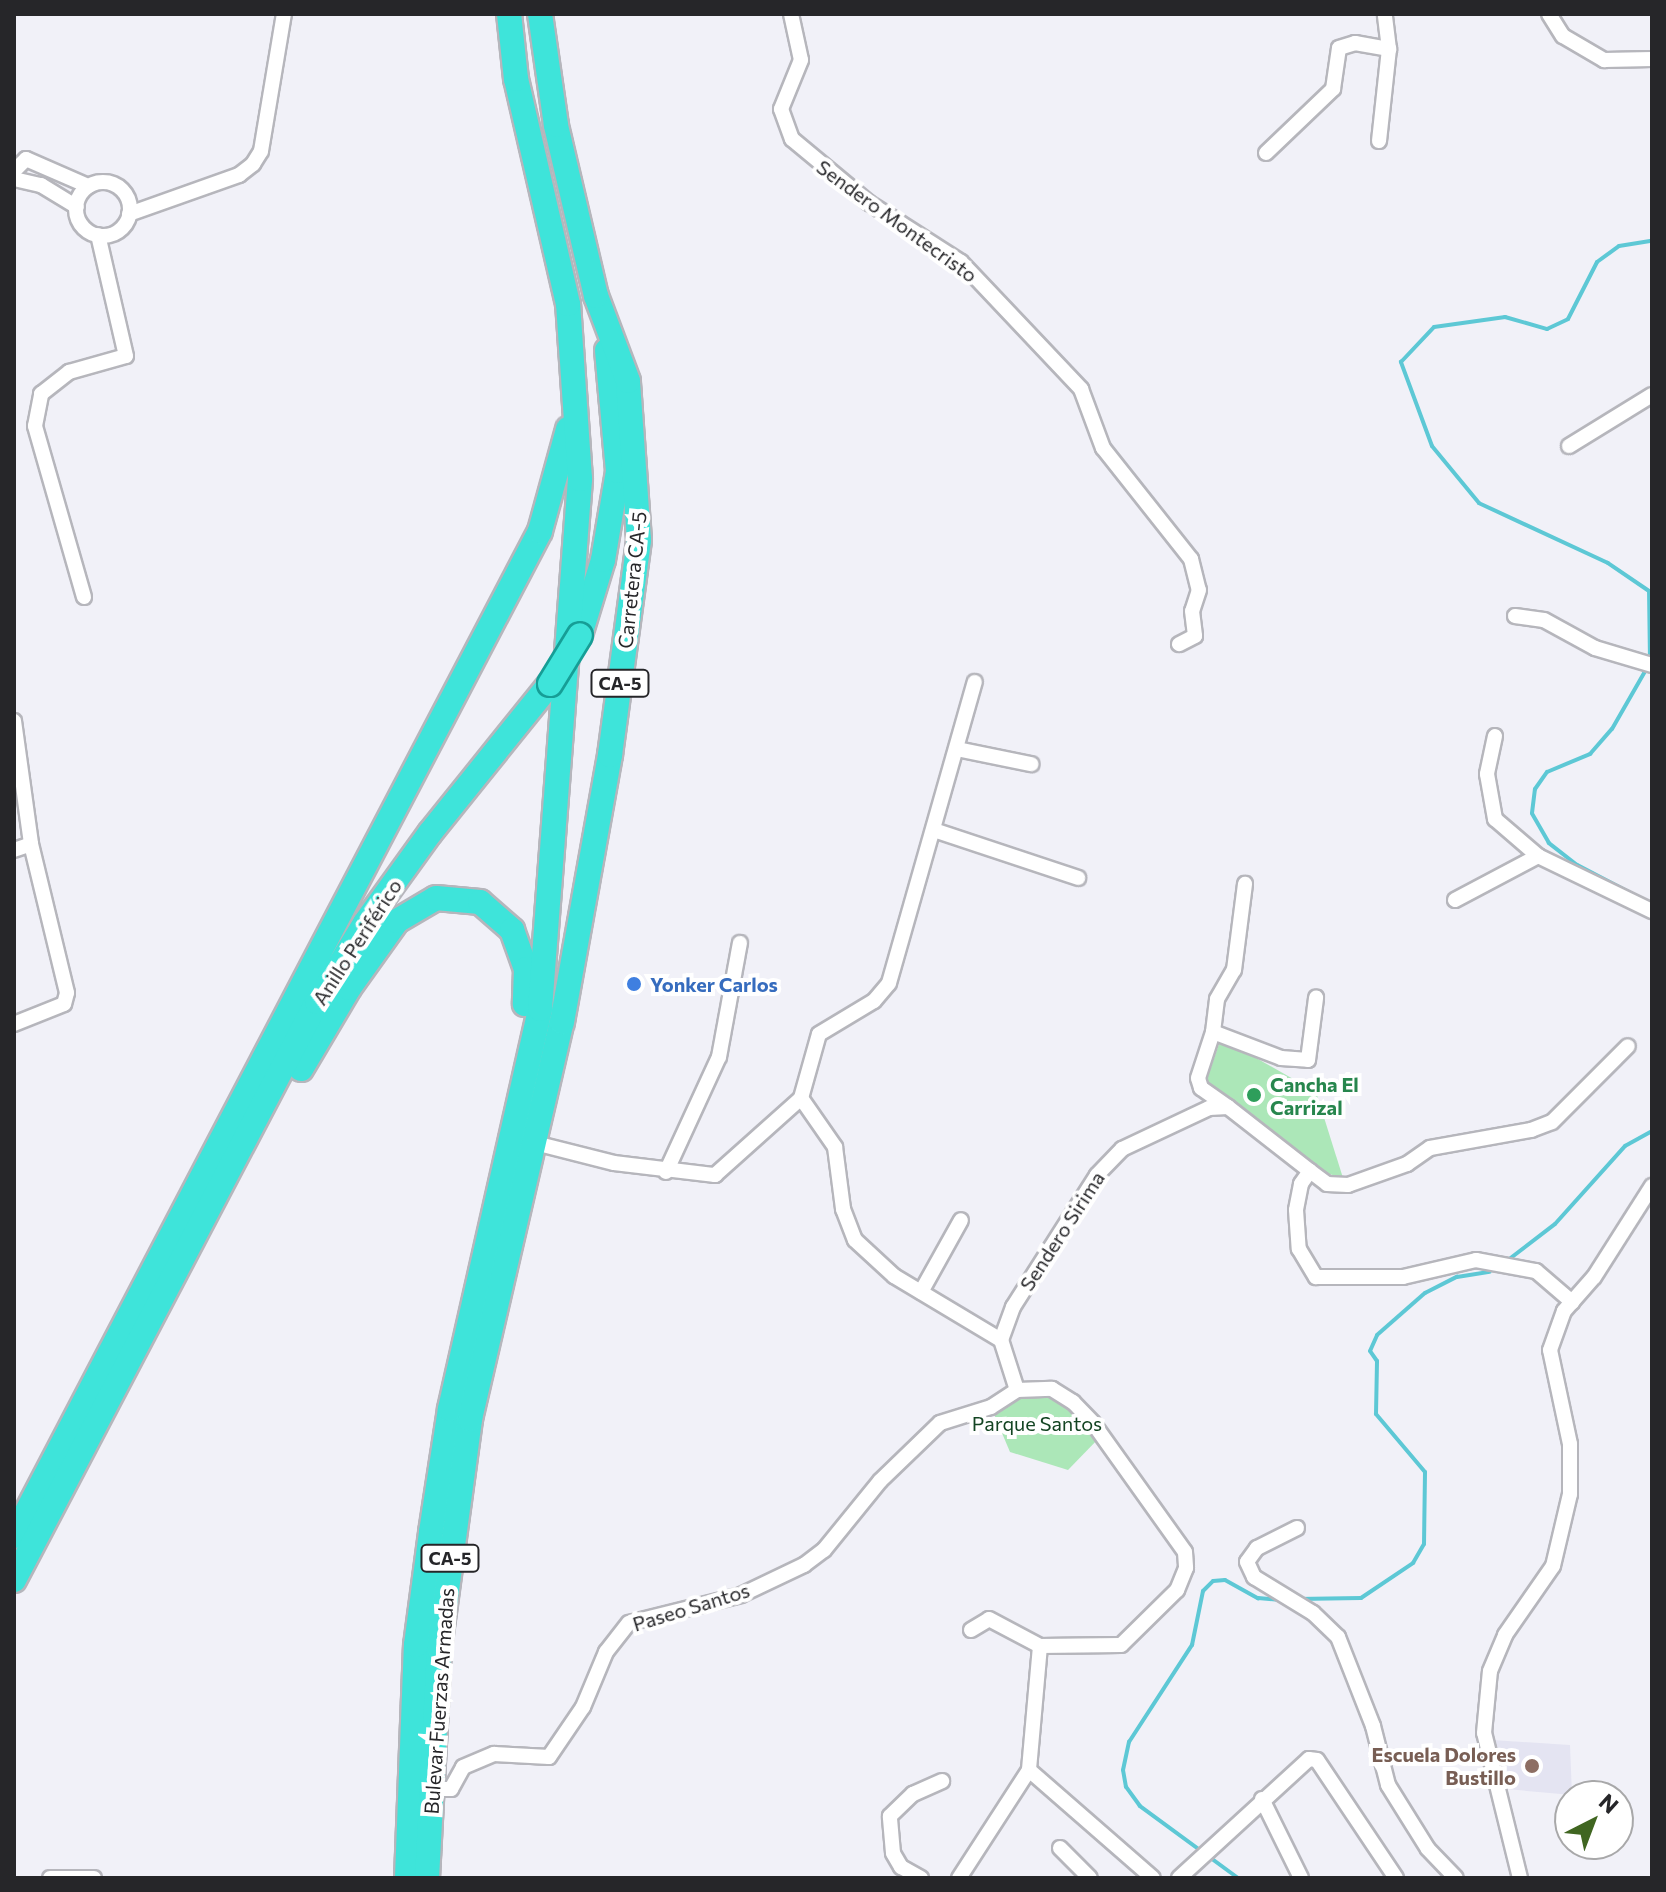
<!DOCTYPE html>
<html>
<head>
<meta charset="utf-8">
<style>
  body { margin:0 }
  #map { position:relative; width:1666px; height:1892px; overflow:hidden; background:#f1f1f8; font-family:Commissioner,sans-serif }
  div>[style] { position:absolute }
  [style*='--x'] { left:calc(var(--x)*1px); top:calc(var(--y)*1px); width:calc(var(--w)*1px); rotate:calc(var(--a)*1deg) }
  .built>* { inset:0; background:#e4e4f2 }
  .green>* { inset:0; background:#ace7b8 }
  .stream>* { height:4px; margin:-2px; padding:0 2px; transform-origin:2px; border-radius:2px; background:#5dc8d5 }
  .roads { filter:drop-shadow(2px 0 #b6b6bc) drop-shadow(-2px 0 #b6b6bc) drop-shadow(0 2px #b6b6bc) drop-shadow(0 -2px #b6b6bc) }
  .minor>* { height:14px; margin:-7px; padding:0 7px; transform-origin:7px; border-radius:7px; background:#fff }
  .minor>.ring { margin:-7px; padding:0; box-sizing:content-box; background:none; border:14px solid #fff; border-radius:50% }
  .trunk>* { height:24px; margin:-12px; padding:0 12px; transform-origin:12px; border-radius:12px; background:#3ee4da }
  .bridges { filter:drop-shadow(2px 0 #169e96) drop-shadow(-2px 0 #169e96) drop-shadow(0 2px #169e96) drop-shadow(0 -2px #169e96) }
  .trunk-bridge>* { height:24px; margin:-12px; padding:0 12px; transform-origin:12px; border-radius:12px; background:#3ee4da }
  .dots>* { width:22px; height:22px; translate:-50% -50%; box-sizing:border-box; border:4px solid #fff; border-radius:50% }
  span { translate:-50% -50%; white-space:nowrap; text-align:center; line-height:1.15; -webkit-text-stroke:8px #fff; paint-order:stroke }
  .shield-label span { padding:2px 6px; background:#fff; border:2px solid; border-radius:6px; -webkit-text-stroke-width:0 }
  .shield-label { font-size:18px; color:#262629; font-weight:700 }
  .street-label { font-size:20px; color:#262629 }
  .shop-label { font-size:20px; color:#366cbe; font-weight:700 }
  .left { translate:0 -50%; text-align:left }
  .leisure-label { font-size:20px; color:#27864d; font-weight:700 }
  .park-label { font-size:20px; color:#134422 }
  .education-label { font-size:20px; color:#785e54; font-weight:700 }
  .right { translate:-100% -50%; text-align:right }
  .frame { position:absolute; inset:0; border:16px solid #262629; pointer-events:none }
  .north { position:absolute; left:1554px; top:1780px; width:80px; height:80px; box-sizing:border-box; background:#fff; border:2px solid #a8a8a9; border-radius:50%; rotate:42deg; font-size:22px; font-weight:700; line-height:32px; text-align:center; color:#262629 }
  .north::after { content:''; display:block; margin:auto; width:28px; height:36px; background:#406621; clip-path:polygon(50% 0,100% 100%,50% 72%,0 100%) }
</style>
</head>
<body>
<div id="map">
  <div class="built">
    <i style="clip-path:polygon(1493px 1740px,1570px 1745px,1572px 1795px,1495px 1788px)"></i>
  </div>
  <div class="green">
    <i style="clip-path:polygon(1221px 1038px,1316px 1092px,1343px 1178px,1312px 1169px,1203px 1091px)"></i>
    <i style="clip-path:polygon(1052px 1389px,1101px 1436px,1068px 1470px,1010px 1452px,991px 1407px,1000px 1398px)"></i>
  </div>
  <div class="stream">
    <i style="--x:1650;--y:660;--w:69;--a:-90.8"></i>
    <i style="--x:1649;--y:591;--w:50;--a:-145.7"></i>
    <i style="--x:1608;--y:563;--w:142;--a:-155.1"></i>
    <i style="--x:1479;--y:503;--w:74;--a:-129.5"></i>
    <i style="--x:1432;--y:446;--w:90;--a:-110.3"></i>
    <i style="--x:1401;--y:362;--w:48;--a:-46.7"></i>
    <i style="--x:1434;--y:327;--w:72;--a:-8"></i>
    <i style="--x:1505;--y:317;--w:44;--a:15.9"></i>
    <i style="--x:1547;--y:329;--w:23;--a:-25"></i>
    <i style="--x:1568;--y:319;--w:64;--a:-63"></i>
    <i style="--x:1597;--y:262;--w:27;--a:-36"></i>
    <i style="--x:1619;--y:246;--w:33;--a:-9"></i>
    <i style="--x:1646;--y:901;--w:78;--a:-152.4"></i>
    <i style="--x:1577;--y:865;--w:36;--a:-142"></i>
    <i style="--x:1549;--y:843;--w:34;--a:-120"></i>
    <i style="--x:1532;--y:813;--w:24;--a:-83"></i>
    <i style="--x:1535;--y:789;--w:21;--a:-55"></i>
    <i style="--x:1547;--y:772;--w:47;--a:-22.7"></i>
    <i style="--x:1590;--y:754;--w:33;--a:-49"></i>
    <i style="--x:1612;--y:729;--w:70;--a:-60.2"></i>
    <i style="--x:1508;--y:1260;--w:59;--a:-37.5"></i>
    <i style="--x:1555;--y:1224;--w:105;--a:-48.1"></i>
    <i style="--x:1625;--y:1146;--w:31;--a:-29"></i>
    <i style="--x:1297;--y:1599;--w:64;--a:-0.9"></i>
    <i style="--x:1361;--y:1598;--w:63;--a:-33.9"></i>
    <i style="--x:1413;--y:1563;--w:22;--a:-60"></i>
    <i style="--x:1424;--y:1544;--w:72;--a:-89.2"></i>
    <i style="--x:1425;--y:1472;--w:76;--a:-130.2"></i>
    <i style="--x:1376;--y:1414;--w:53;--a:-88.9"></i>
    <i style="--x:1377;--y:1361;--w:12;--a:-125"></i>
    <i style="--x:1370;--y:1351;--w:17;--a:-66"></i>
    <i style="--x:1377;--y:1335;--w:64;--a:-41.2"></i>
    <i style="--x:1425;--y:1293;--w:36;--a:-27"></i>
    <i style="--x:1457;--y:1277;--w:33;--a:-9"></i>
    <i style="--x:1238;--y:1878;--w:122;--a:-143.7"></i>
    <i style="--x:1140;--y:1806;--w:24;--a:-126"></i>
    <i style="--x:1126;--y:1787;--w:17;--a:-100"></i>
    <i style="--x:1123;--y:1770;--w:29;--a:-78"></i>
    <i style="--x:1129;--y:1742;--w:116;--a:-57"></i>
    <i style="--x:1192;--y:1645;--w:55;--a:-78.5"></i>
    <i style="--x:1203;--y:1591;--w:14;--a:-45"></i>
    <i style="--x:1213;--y:1581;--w:12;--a:-5"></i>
    <i style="--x:1225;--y:1580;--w:38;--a:29"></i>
    <i style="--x:1258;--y:1598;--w:23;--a:5"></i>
  </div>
  <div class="roads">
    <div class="minor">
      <i style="--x:791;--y:14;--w:47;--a:77.7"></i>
      <i style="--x:801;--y:60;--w:53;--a:112.2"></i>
      <i style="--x:781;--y:109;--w:32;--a:70"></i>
      <i style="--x:792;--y:139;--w:100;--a:39.7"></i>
      <i style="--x:869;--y:203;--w:109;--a:32.7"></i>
      <i style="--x:961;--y:262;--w:175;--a:46.6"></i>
      <i style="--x:1081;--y:389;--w:63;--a:69.6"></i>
      <i style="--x:1103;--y:448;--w:142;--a:51.6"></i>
      <i style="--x:1191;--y:559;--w:32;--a:76"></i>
      <i style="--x:1199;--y:590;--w:22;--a:108"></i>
      <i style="--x:1192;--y:611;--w:25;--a:83"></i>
      <i style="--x:1195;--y:636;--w:18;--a:153"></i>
      <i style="--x:1549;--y:14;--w:26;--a:58"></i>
      <i style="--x:1563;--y:36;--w:48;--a:30.3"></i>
      <i style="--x:1604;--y:60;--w:48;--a:-1.2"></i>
      <i style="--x:1379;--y:141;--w:93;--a:-83.8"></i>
      <i style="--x:1389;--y:49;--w:35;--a:-97"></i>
      <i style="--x:1266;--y:153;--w:93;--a:-43.7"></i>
      <i style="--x:1333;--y:89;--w:41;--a:-81.7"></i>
      <i style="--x:1339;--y:48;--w:17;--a:-17"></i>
      <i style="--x:1355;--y:43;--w:35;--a:10"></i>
      <i style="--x:14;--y:171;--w:17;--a:-45"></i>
      <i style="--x:26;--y:159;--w:68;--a:23.5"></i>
      <i style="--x:14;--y:179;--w:28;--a:13"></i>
      <i style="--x:41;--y:185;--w:42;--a:31.4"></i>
      <i class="ring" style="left:76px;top:182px;width:40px;height:40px"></i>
      <i style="--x:129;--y:214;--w:117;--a:-19.5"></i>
      <i style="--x:239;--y:175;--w:18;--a:-38"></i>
      <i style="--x:253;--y:164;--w:15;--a:-58"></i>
      <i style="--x:261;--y:151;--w:139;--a:-80.5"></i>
      <i style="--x:1569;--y:446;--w:97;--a:-31.6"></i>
      <i style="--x:84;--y:597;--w:178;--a:-106"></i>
      <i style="--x:35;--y:426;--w:33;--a:-79"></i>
      <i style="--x:41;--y:394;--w:36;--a:-38"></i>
      <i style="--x:69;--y:372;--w:59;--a:-15.7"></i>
      <i style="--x:126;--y:356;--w:124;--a:-103"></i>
      <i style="--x:1515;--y:616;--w:29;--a:8"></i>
      <i style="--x:1544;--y:620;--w:58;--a:28.8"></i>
      <i style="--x:1595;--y:648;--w:59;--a:16.6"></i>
      <i style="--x:14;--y:721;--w:124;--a:82.1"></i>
      <i style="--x:31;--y:844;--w:153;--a:76.4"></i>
      <i style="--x:67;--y:993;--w:11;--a:105"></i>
      <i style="--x:64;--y:1004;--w:54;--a:158.2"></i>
      <i style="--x:1495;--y:736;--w:39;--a:102"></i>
      <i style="--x:1487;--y:774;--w:46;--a:79.9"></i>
      <i style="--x:1495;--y:819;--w:57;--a:40.7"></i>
      <i style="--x:1538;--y:856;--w:127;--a:25.8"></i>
      <i style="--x:957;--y:749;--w:76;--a:11.5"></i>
      <i style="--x:934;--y:830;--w:152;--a:18.4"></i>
      <i style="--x:14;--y:850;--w:18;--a:-19"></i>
      <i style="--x:1455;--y:900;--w:94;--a:-27.9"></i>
      <i style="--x:1213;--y:1032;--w:33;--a:-83"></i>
      <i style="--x:1217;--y:999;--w:34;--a:-60"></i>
      <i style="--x:1234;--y:970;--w:87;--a:-82.7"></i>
      <i style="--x:801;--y:1098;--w:66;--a:-74.3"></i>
      <i style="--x:819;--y:1034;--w:64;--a:-31"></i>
      <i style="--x:874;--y:1001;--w:23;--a:-50"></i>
      <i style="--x:889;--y:983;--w:313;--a:-74.1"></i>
      <i style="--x:801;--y:1098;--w:60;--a:55.2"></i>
      <i style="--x:835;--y:1147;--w:63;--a:82.6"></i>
      <i style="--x:843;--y:1209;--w:33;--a:69"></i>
      <i style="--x:855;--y:1240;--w:53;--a:42.7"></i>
      <i style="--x:894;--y:1276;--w:125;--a:30.9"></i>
      <i style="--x:1228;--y:1107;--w:33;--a:-145"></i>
      <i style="--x:1201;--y:1088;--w:10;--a:-107"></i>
      <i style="--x:1198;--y:1078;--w:48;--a:-71.9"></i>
      <i style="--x:1213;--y:1032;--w:73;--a:20.9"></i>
      <i style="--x:1281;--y:1058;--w:27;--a:4"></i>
      <i style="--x:1308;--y:1060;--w:63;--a:-82.6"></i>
      <i style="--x:535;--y:1143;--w:81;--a:14.2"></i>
      <i style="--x:614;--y:1163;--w:102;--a:6.8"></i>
      <i style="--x:715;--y:1175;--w:115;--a:-41.8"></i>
      <i style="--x:1310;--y:1171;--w:21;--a:37"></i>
      <i style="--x:1327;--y:1184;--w:21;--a:3"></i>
      <i style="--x:1348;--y:1185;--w:63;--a:-19.6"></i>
      <i style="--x:1407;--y:1164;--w:28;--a:-35"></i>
      <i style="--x:1430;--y:1148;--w:103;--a:-10.1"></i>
      <i style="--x:1531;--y:1130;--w:22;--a:-21"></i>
      <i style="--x:1552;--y:1122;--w:107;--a:-45"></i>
      <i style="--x:666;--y:1172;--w:127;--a:-65.3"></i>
      <i style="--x:719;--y:1057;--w:116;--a:-79.6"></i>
      <i style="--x:921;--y:1292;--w:82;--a:-60.9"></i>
      <i style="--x:1017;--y:1390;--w:52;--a:-107.7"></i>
      <i style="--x:1001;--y:1340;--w:35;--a:-70"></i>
      <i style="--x:1013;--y:1307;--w:156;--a:-57.5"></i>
      <i style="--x:1097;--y:1175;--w:36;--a:-46"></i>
      <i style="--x:1122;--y:1149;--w:96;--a:-25.2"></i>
      <i style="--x:1209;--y:1108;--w:19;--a:-3"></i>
      <i style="--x:1228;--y:1107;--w:104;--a:38"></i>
      <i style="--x:1310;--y:1171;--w:16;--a:125"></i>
      <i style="--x:1301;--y:1184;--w:26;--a:101"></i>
      <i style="--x:1296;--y:1210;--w:39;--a:86"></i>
      <i style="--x:1299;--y:1249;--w:33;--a:59"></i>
      <i style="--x:1316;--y:1277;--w:87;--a:0"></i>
      <i style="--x:1403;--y:1277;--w:75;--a:-13.1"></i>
      <i style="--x:1476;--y:1260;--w:61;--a:10.4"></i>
      <i style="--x:1536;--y:1271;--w:48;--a:40.7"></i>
      <i style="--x:1297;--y:1528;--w:45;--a:153.4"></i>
      <i style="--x:1257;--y:1548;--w:17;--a:126"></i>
      <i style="--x:1247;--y:1562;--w:17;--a:65"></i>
      <i style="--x:1254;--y:1577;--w:69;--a:31.4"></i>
      <i style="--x:1313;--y:1613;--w:35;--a:44"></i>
      <i style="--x:1338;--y:1637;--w:96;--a:68.5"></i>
      <i style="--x:1373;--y:1726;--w:61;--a:75.7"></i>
      <i style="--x:1388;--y:1785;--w:75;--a:58"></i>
      <i style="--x:1428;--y:1849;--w:40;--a:46"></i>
      <i style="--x:971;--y:1630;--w:21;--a:-31"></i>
      <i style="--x:989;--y:1619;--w:58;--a:27.9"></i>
      <i style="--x:1029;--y:1770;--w:164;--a:41.1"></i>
      <i style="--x:432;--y:1789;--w:19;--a:0"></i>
      <i style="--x:451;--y:1789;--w:25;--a:-61"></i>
      <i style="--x:463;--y:1767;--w:34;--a:-23"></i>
      <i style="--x:494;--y:1754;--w:55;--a:3.1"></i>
      <i style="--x:549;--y:1757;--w:60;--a:-55.8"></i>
      <i style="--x:583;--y:1707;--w:60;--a:-67.3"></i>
      <i style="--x:606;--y:1652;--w:37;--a:-52"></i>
      <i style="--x:629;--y:1623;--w:115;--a:-14"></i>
      <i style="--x:741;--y:1595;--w:70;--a:-25.5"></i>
      <i style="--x:804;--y:1565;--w:25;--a:-37"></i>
      <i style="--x:824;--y:1550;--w:89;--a:-50.9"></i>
      <i style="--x:880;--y:1481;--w:83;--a:-44"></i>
      <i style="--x:940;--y:1423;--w:53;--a:-17.4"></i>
      <i style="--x:991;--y:1407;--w:31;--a:-33"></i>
      <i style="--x:1017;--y:1390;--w:35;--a:-2"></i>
      <i style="--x:1052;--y:1389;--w:25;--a:32"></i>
      <i style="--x:1073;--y:1402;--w:29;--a:46"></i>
      <i style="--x:1093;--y:1423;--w:158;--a:54.5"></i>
      <i style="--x:1185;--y:1552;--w:16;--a:86"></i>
      <i style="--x:1186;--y:1568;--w:24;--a:112"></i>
      <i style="--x:1177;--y:1590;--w:78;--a:135.5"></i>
      <i style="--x:1121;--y:1645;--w:81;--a:179.3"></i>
      <i style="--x:1040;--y:1646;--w:124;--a:95.1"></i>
      <i style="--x:1029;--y:1770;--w:129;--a:122.9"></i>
      <i style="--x:1262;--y:1799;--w:88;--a:63.7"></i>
      <i style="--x:1060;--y:1848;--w:42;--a:45"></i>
      <i style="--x:50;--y:1878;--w:44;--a:0"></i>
      <i style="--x:921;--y:1878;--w:23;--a:-151"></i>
      <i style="--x:901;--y:1867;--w:16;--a:-120"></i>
      <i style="--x:893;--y:1853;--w:37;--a:-95"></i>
      <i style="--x:890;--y:1816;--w:32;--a:-44"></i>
      <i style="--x:913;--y:1794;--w:32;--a:-24"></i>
      <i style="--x:1179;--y:1878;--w:176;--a:-42.5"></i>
      <i style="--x:1309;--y:1759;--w:8;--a:7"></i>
      <i style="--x:1317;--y:1760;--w:142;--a:56.2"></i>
      <i style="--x:1520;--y:1878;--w:149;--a:-103.9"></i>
      <i style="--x:1484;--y:1733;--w:62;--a:-84.5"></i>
      <i style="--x:1490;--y:1671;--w:39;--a:-67"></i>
      <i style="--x:1505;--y:1635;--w:84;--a:-55.2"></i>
      <i style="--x:1553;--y:1566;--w:74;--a:-76.7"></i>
      <i style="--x:1570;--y:1494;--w:50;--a:-90"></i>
      <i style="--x:1570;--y:1444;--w:96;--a:-102"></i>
      <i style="--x:1550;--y:1350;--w:41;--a:-70.3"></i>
      <i style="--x:1564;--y:1311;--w:45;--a:-48.6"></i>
      <i style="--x:1594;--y:1277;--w:108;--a:-57.5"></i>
    </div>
    <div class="trunk">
      <i style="--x:580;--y:635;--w:78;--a:-73"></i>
      <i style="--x:603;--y:560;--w:90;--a:-80.4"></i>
      <i style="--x:618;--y:471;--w:121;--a:-95.2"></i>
      <i style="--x:301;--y:1069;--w:94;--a:-59.3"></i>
      <i style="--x:349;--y:988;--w:82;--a:-54.4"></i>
      <i style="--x:397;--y:921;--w:45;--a:-30.5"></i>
      <i style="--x:436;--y:898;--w:44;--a:5.2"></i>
      <i style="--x:480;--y:902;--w:43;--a:41.2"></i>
      <i style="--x:512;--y:930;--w:41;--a:70.3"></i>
      <i style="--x:526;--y:969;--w:35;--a:92"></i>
      <i style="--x:14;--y:1536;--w:1134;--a:-62.37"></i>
      <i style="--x:540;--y:531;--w:106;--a:-74.6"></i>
      <i style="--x:14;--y:1580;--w:653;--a:-62.34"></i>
      <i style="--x:317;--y:1002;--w:92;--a:-58.7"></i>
      <i style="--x:365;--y:923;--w:111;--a:-54.2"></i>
      <i style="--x:430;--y:833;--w:191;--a:-51.2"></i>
      <i style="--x:407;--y:1878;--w:233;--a:-87.8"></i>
      <i style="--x:416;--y:1645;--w:114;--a:-82.4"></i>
      <i style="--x:431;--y:1532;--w:124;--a:-81.2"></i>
      <i style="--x:450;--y:1409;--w:410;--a:-77.3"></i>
      <i style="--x:540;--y:1009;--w:532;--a:-85.68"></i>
      <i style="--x:580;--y:479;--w:175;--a:-93.9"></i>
      <i style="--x:568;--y:304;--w:231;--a:-103"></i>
      <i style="--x:516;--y:79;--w:65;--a:-96.1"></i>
      <i style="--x:427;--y:1878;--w:229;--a:-87"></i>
      <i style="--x:439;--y:1649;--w:232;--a:-82.3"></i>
      <i style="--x:470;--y:1419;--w:408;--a:-77"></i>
      <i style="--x:562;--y:1022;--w:271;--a:-79.8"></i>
      <i style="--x:610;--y:755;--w:217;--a:-82.3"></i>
      <i style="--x:639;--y:540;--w:159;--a:-94"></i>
      <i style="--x:628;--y:381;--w:91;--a:-110.6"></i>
      <i style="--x:596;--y:296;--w:176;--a:-103.2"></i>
      <i style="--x:556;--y:125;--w:112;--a:-98.2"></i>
    </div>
  </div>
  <div class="bridges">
    <div class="trunk-bridge">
      <i style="--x:550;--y:684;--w:57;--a:-58.5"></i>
    </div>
  </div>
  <div class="dots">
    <i style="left:634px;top:984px;background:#3f7fe0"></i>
    <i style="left:1254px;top:1095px;background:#2e9e5b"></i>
    <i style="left:1532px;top:1766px;background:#8d6e63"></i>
  </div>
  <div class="shield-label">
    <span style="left:620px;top:683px">CA-5</span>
    <span style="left:450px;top:1558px">CA-5</span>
  </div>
  <div class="street-label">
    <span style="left:897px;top:221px;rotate:36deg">Sendero Montecristo</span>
    <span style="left:632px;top:580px;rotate:-84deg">Carretera CA-5</span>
    <span style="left:357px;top:942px;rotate:-57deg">Anillo Periférico</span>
    <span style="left:1062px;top:1231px;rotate:-57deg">Sendero Sirima</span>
    <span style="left:691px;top:1607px;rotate:-17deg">Paseo Santos</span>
    <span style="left:439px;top:1701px;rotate:-86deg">Bulevar Fuerzas Armadas</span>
  </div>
  <div class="shop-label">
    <span class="left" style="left:650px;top:984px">Yonker Carlos</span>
  </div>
  <div class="leisure-label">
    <span class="left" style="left:1270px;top:1096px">Cancha El<br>Carrizal</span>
  </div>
  <div class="park-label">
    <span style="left:1037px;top:1423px">Parque Santos</span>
  </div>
  <div class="education-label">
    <span class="right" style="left:1516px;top:1766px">Escuela Dolores<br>Bustillo</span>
  </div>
  <div class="frame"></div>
  <div class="north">N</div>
</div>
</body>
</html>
